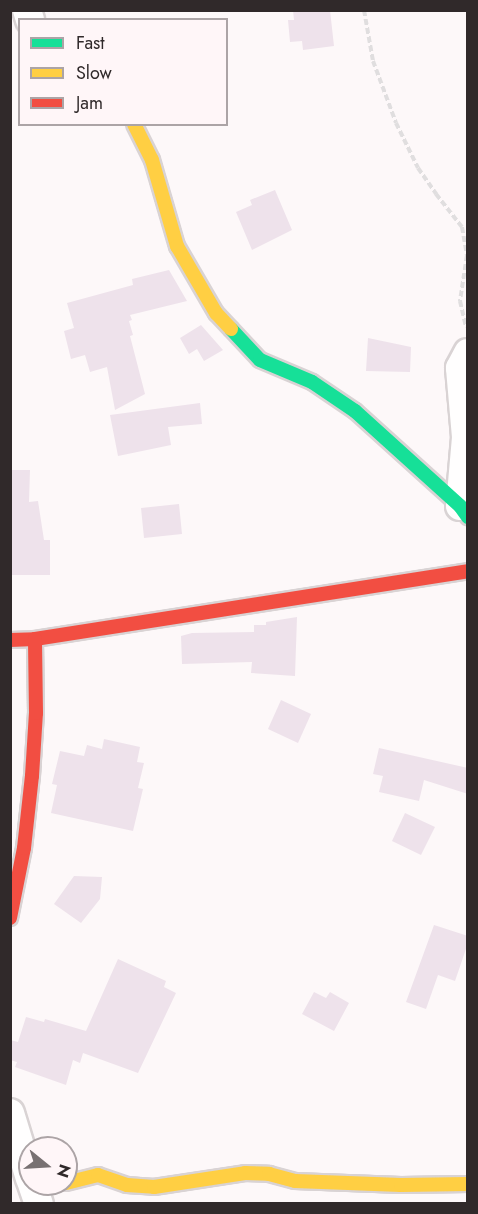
<!DOCTYPE html>
<html>
<head>
<meta charset="utf-8">
<style>
  body { margin:0 }
  #map { position:relative; width:478px; height:1214px; overflow:hidden; background:#fdf8f9; font-family:Jost,sans-serif }
  div>[style] { position:absolute }
  [style*='--x'] { left:calc(var(--x)*1px); top:calc(var(--y)*1px); width:calc(var(--w)*1px); rotate:calc(var(--a)*1deg) }
  .building>* { inset:0; background:#eee2eb }
  .path>* { height:4px; margin-top:-2px; transform-origin:0; background:repeating-linear-gradient(90deg,#e0dedf 0 6px,transparent 0 9px) }
  .roads { filter:drop-shadow(2px 0 #d9d3d4) drop-shadow(-2px 0 #d9d3d4) drop-shadow(0 2px #d9d3d4) drop-shadow(0 -2px #d9d3d4) }
  .street>* { height:28px; margin:-14px; padding:0 14px; transform-origin:14px; border-radius:14px; background:#fffefe }
  .fast>* { height:14px; margin:-7px; padding:0 7px; transform-origin:7px; border-radius:7px; background:#16e098 }
  .slow>* { height:14px; margin:-7px; padding:0 7px; transform-origin:7px; border-radius:7px; background:#ffcf43 }
  .jam>* { height:14px; margin:-7px; padding:0 7px; transform-origin:7px; border-radius:7px; background:#f24e42 }
  span { translate:-50% -50%; white-space:nowrap; text-align:center; line-height:1.15; -webkit-text-stroke:4.5px #fff6f8; paint-order:stroke }
  .frame { position:absolute; inset:0; border:12px solid #30292a; pointer-events:none }
  .legend { position:absolute; left:18px; top:18px; width:210px; height:108px; box-sizing:border-box; background:#fff6f8; border:2px solid #aca4a6; margin:0; padding:8px 10px; list-style:none; font-size:18px; color:#30292a }
  .legend li { display:flex; align-items:center; gap:12px; height:30px }
  .legend b { width:30px; border:2px solid #aca4a6 }
  .north { position:absolute; left:18px; top:1136px; width:60px; height:60px; box-sizing:border-box; background:#fff6f8; border:2px solid #aca4a6; border-radius:50%; rotate:108deg; font-size:16px; font-weight:700; line-height:24px; text-align:center; color:#30292a }
  .north::after { content:''; display:block; margin:auto; width:21px; height:27px; background:#787172; clip-path:polygon(50% 0,100% 100%,50% 72%,0 100%) }
</style>
</head>
<body>
<div id="map">
  <div class="building">
    <i style="clip-path:polygon(293px 10px,330px 10px,334px 46px,303px 50px,302px 41px,290px 42px,288px 20px,294px 20px)"></i>
    <i style="clip-path:polygon(275px 190px,292px 230px,252px 250px,236px 212px,252px 205px,250px 200px)"></i>
    <i style="clip-path:polygon(169px 270px,187px 301px,130px 315px,132px 320px,129px 321px,133px 335px,130px 336px,145px 394px,115px 410px,107px 367px,90px 372px,85px 355px,71px 359px,64px 331px,74px 328px,67px 303px,133px 285px,132px 279px)"></i>
    <i style="clip-path:polygon(201px 325px,223px 350px,204px 361px,197px 349px,189px 354px,180px 338px)"></i>
    <i style="clip-path:polygon(368px 338px,411px 347px,410px 372px,366px 371px)"></i>
    <i style="clip-path:polygon(200px 403px,202px 424px,168px 427px,171px 445px,118px 456px,110px 415px)"></i>
    <i style="clip-path:polygon(10px 470px,30px 470px,29px 502px,38px 501px,44px 540px,50px 540px,50px 575px,10px 575px)"></i>
    <i style="clip-path:polygon(179px 504px,182px 534px,144px 538px,141px 508px)"></i>
    <i style="clip-path:polygon(297px 617px,295px 676px,251px 673px,252px 662px,182px 664px,181px 636px,192px 633px,254px 632px,254px 625px,266px 625px,266px 622px)"></i>
    <i style="clip-path:polygon(281px 700px,311px 714px,298px 743px,268px 729px)"></i>
    <i style="clip-path:polygon(104px 739px,140px 747px,137px 762px,144px 763px,138px 788px,143px 789px,133px 831px,51px 813px,57px 785px,52px 784px,60px 751px,84px 756px,87px 745px,102px 749px)"></i>
    <i style="clip-path:polygon(379px 748px,468px 768px,468px 794px,424px 780px,419px 801px,379px 792px,383px 776px,373px 774px)"></i>
    <i style="clip-path:polygon(405px 813px,435px 827px,421px 855px,392px 841px)"></i>
    <i style="clip-path:polygon(74px 876px,102px 877px,100px 899px,81px 923px,54px 904px)"></i>
    <i style="clip-path:polygon(434px 925px,468px 936px,468px 943px,455px 981px,438px 975px,426px 1009px,406px 1002px)"></i>
    <i style="clip-path:polygon(118px 959px,166px 981px,164px 987px,176px 993px,138px 1073px,83px 1053px,80px 1063px,73px 1060px,66px 1085px,15px 1067px,17px 1062px,10px 1060px,10px 1040px,18px 1042px,26px 1017px,44px 1022px,45px 1019px,86px 1031px)"></i>
    <i style="clip-path:polygon(314px 992px,326px 998px,330px 992px,349px 1003px,334px 1031px,302px 1014px)"></i>
  </div>
  <div class="path">
    <i style="--x:364;--y:10;--w:52;--a:80"></i>
    <i style="--x:373;--y:61;--w:66;--a:69.6"></i>
    <i style="--x:396;--y:123;--w:50;--a:63.9"></i>
    <i style="--x:418;--y:168;--w:32;--a:55"></i>
    <i style="--x:436;--y:194;--w:42;--a:51.8"></i>
    <i style="--x:462;--y:227;--w:28;--a:80"></i>
    <i style="--x:467;--y:255;--w:47;--a:98.7"></i>
    <i style="--x:460;--y:301;--w:27;--a:77"></i>
  </div>
  <div class="roads">
    <div class="street">
      <i style="--x:27;--y:10;--w:10;--a:73"></i>
      <i style="--x:460;--y:506;--w:69;--a:-85"></i>
      <i style="--x:466;--y:437;--w:69;--a:-95"></i>
      <i style="--x:460;--y:368;--w:17;--a:-62"></i>
      <i style="--x:10;--y:1113;--w:69;--a:73.1"></i>
      <i style="--x:32;--y:1184;--w:21;--a:71"></i>
    </div>
    <div class="fast">
      <i style="--x:231;--y:329;--w:42;--a:46.9"></i>
      <i style="--x:260;--y:360;--w:56;--a:22.9"></i>
      <i style="--x:312;--y:382;--w:52;--a:34"></i>
      <i style="--x:355;--y:411;--w:142;--a:42.1"></i>
      <i style="--x:460;--y:506;--w:14;--a:54"></i>
    </div>
    <div class="slow">
      <i style="--x:134;--y:124;--w:40;--a:63.4"></i>
      <i style="--x:152;--y:160;--w:90;--a:73.8"></i>
      <i style="--x:177;--y:246;--w:78;--a:59.8"></i>
      <i style="--x:216;--y:313;--w:22;--a:47"></i>
      <i style="--x:66;--y:1183;--w:33;--a:-14"></i>
      <i style="--x:98;--y:1175;--w:31;--a:19"></i>
      <i style="--x:127;--y:1185;--w:27;--a:4"></i>
      <i style="--x:154;--y:1187;--w:92;--a:-8.7"></i>
      <i style="--x:245;--y:1173;--w:24;--a:2"></i>
      <i style="--x:269;--y:1174;--w:27;--a:15"></i>
      <i style="--x:295;--y:1181;--w:106;--a:2.2"></i>
      <i style="--x:401;--y:1185;--w:67;--a:-0.9"></i>
    </div>
    <div class="jam">
      <i style="--x:10;--y:640;--w:25;--a:-2"></i>
      <i style="--x:35;--y:639;--w:438;--a:-8.9"></i>
      <i style="--x:10;--y:918;--w:71;--a:-78.7"></i>
      <i style="--x:24;--y:848;--w:72;--a:-83.7"></i>
      <i style="--x:32;--y:776;--w:63;--a:-86.4"></i>
      <i style="--x:36;--y:713;--w:74;--a:-90.8"></i>
    </div>
  </div>
  <div class="frame"></div>
  <ul class="legend">
  <li><b style="height:8px;background:#16e098"></b>Fast</li>
  <li><b style="height:8px;background:#ffcf43"></b>Slow</li>
  <li><b style="height:8px;background:#f24e42"></b>Jam</li>
  </ul>
  <div class="north">N</div>
</div>
</body>
</html>
